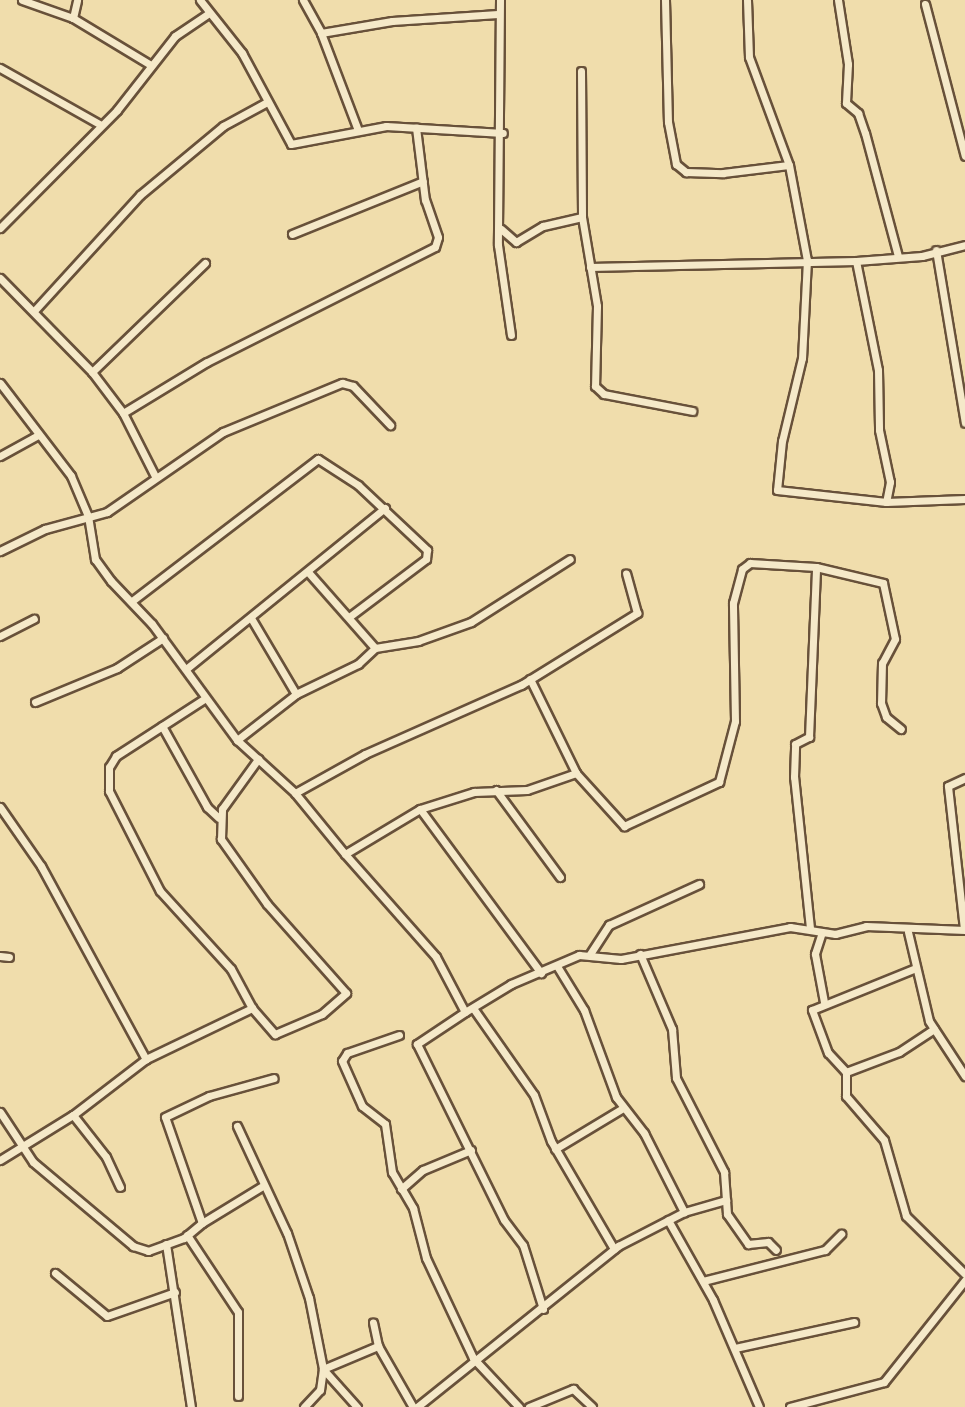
<!DOCTYPE html>
<html>
<head>
<meta charset="utf-8">
<style>
  body { margin:0 }
  #map { position:relative; width:965px; height:1407px; overflow:hidden; background:#f0ddac; font-family:"Old Standard TT",serif }
  div>[style] { position:absolute }
  [style*='--x'] { left:calc(var(--x)*1px); top:calc(var(--y)*1px); width:calc(var(--w)*1px); rotate:calc(var(--a)*1deg) }
  .roads { filter:drop-shadow(2px 0 #68513a) drop-shadow(-2px 0 #68513a) drop-shadow(0 2px #68513a) drop-shadow(0 -2px #68513a) }
  .minor>* { height:7px; margin:-3.5px; padding:0 3.5px; transform-origin:3.5px; border-radius:3.5px; background:#f5e9c9 }
  span { translate:-50% -50%; white-space:nowrap; text-align:center; line-height:1.15; -webkit-text-stroke:5px #f5e9c9; paint-order:stroke }
</style>
</head>
<body>
<div id="map">
  <div class="roads">
    <div class="minor">
      <i style="--x:22;--y:0;--w:54;--a:19.4"></i>
      <i style="--x:73;--y:18;--w:89;--a:31.2"></i>
      <i style="--x:200;--y:0;--w:68;--a:51.6"></i>
      <i style="--x:242;--y:53;--w:103;--a:61.7"></i>
      <i style="--x:291;--y:144;--w:97;--a:-10.7"></i>
      <i style="--x:386;--y:126;--w:117;--a:3.4"></i>
      <i style="--x:303;--y:0;--w:38;--a:61"></i>
      <i style="--x:321;--y:33;--w:72;--a:-9.6"></i>
      <i style="--x:392;--y:21;--w:106;--a:-3.8"></i>
      <i style="--x:500;--y:0;--w:245;--a:90.5"></i>
      <i style="--x:498;--y:245;--w:91;--a:81.8"></i>
      <i style="--x:665;--y:0;--w:122;--a:88.6"></i>
      <i style="--x:668;--y:122;--w:43;--a:79.2"></i>
      <i style="--x:676;--y:164;--w:13;--a:39"></i>
      <i style="--x:686;--y:172;--w:37;--a:2"></i>
      <i style="--x:723;--y:173;--w:66;--a:-6.9"></i>
      <i style="--x:747;--y:0;--w:57;--a:88"></i>
      <i style="--x:749;--y:57;--w:115;--a:69.7"></i>
      <i style="--x:789;--y:165;--w:97;--a:79.3"></i>
      <i style="--x:807;--y:260;--w:98;--a:92.9"></i>
      <i style="--x:802;--y:358;--w:85;--a:103.5"></i>
      <i style="--x:782;--y:441;--w:49;--a:95.8"></i>
      <i style="--x:777;--y:490;--w:110;--a:6.3"></i>
      <i style="--x:886;--y:502;--w:79;--a:-2.2"></i>
      <i style="--x:838;--y:0;--w:65;--a:81.1"></i>
      <i style="--x:848;--y:64;--w:39;--a:93"></i>
      <i style="--x:846;--y:103;--w:16;--a:40"></i>
      <i style="--x:858;--y:113;--w:21;--a:71"></i>
      <i style="--x:865;--y:133;--w:127;--a:75"></i>
      <i style="--x:925;--y:4;--w:157;--a:75.3"></i>
      <i style="--x:73;--y:18;--w:18;--a:-77"></i>
      <i style="--x:321;--y:33;--w:102;--a:69.2"></i>
      <i style="--x:0;--y:68;--w:116;--a:29.4"></i>
      <i style="--x:581;--y:71;--w:146;--a:89.6"></i>
      <i style="--x:582;--y:217;--w:90;--a:80.4"></i>
      <i style="--x:597;--y:306;--w:80;--a:91.4"></i>
      <i style="--x:595;--y:386;--w:12;--a:42"></i>
      <i style="--x:604;--y:394;--w:90;--a:10.9"></i>
      <i style="--x:0;--y:228;--w:166;--a:-45.2"></i>
      <i style="--x:117;--y:110;--w:94;--a:-51.9"></i>
      <i style="--x:175;--y:36;--w:40;--a:-34"></i>
      <i style="--x:501;--y:229;--w:20;--a:41"></i>
      <i style="--x:516;--y:242;--w:31;--a:-31"></i>
      <i style="--x:543;--y:226;--w:40;--a:-13"></i>
      <i style="--x:292;--y:234;--w:141;--a:-22"></i>
      <i style="--x:936;--y:250;--w:175;--a:80.5"></i>
      <i style="--x:856;--y:261;--w:111;--a:78.6"></i>
      <i style="--x:878;--y:370;--w:60;--a:89"></i>
      <i style="--x:879;--y:430;--w:53;--a:78.1"></i>
      <i style="--x:890;--y:482;--w:20;--a:101"></i>
      <i style="--x:590;--y:267;--w:266;--a:-1.3"></i>
      <i style="--x:856;--y:261;--w:66;--a:-4.3"></i>
      <i style="--x:922;--y:256;--w:44;--a:-14.3"></i>
      <i style="--x:0;--y:278;--w:132;--a:45.6"></i>
      <i style="--x:92;--y:372;--w:51;--a:52.9"></i>
      <i style="--x:123;--y:413;--w:71;--a:63.1"></i>
      <i style="--x:34;--y:311;--w:157;--a:-47.6"></i>
      <i style="--x:140;--y:195;--w:108;--a:-39.7"></i>
      <i style="--x:223;--y:126;--w:50;--a:-28.6"></i>
      <i style="--x:92;--y:372;--w:157;--a:-44"></i>
      <i style="--x:0;--y:383;--w:117;--a:52.6"></i>
      <i style="--x:71;--y:476;--w:43;--a:67"></i>
      <i style="--x:88;--y:516;--w:44;--a:80.8"></i>
      <i style="--x:95;--y:559;--w:27;--a:54"></i>
      <i style="--x:111;--y:581;--w:59;--a:46.4"></i>
      <i style="--x:152;--y:624;--w:144;--a:53.8"></i>
      <i style="--x:237;--y:740;--w:79;--a:42.4"></i>
      <i style="--x:295;--y:793;--w:79;--a:50.7"></i>
      <i style="--x:345;--y:854;--w:87;--a:-31"></i>
      <i style="--x:420;--y:809;--w:57;--a:-17.5"></i>
      <i style="--x:474;--y:792;--w:53;--a:-2.2"></i>
      <i style="--x:527;--y:790;--w:52;--a:-19.1"></i>
      <i style="--x:576;--y:773;--w:72;--a:47.8"></i>
      <i style="--x:624;--y:826;--w:105;--a:-24.9"></i>
      <i style="--x:719;--y:782;--w:63;--a:-75.3"></i>
      <i style="--x:735;--y:721;--w:118;--a:-91"></i>
      <i style="--x:733;--y:603;--w:35;--a:-75"></i>
      <i style="--x:742;--y:569;--w:10;--a:-37"></i>
      <i style="--x:750;--y:563;--w:66;--a:3.5"></i>
      <i style="--x:816;--y:567;--w:69;--a:13.4"></i>
      <i style="--x:883;--y:583;--w:57;--a:77.9"></i>
      <i style="--x:895;--y:639;--w:27;--a:118"></i>
      <i style="--x:882;--y:663;--w:40;--a:91.4"></i>
      <i style="--x:881;--y:703;--w:15;--a:70"></i>
      <i style="--x:886;--y:717;--w:19;--a:39"></i>
      <i style="--x:123;--y:413;--w:98;--a:-31.3"></i>
      <i style="--x:207;--y:362;--w:255;--a:-26.8"></i>
      <i style="--x:435;--y:247;--w:10;--a:-73"></i>
      <i style="--x:438;--y:237;--w:39;--a:-109"></i>
      <i style="--x:425;--y:200;--w:73;--a:-97.1"></i>
      <i style="--x:0;--y:456;--w:43;--a:-28.9"></i>
      <i style="--x:0;--y:551;--w:50;--a:-26.1"></i>
      <i style="--x:45;--y:529;--w:64;--a:-15.3"></i>
      <i style="--x:107;--y:512;--w:141;--a:-34.6"></i>
      <i style="--x:223;--y:432;--w:129;--a:-22.4"></i>
      <i style="--x:342;--y:383;--w:11;--a:15"></i>
      <i style="--x:353;--y:386;--w:54;--a:46.5"></i>
      <i style="--x:308;--y:572;--w:101;--a:48.6"></i>
      <i style="--x:132;--y:601;--w:234;--a:-37.4"></i>
      <i style="--x:318;--y:459;--w:48;--a:33"></i>
      <i style="--x:358;--y:485;--w:95;--a:43.3"></i>
      <i style="--x:427;--y:550;--w:9;--a:96"></i>
      <i style="--x:426;--y:559;--w:96;--a:143"></i>
      <i style="--x:251;--y:618;--w:88;--a:59.4"></i>
      <i style="--x:0;--y:636;--w:38;--a:-27"></i>
      <i style="--x:186;--y:669;--w:256;--a:-39"></i>
      <i style="--x:530;--y:679;--w:105;--a:63.9"></i>
      <i style="--x:204;--y:699;--w:105;--a:147.1"></i>
      <i style="--x:116;--y:756;--w:13;--a:122"></i>
      <i style="--x:109;--y:767;--w:24;--a:90"></i>
      <i style="--x:109;--y:791;--w:112;--a:63"></i>
      <i style="--x:160;--y:891;--w:105;--a:47.7"></i>
      <i style="--x:231;--y:969;--w:44;--a:61.7"></i>
      <i style="--x:252;--y:1008;--w:35;--a:49"></i>
      <i style="--x:275;--y:1034;--w:51;--a:-23.1"></i>
      <i style="--x:322;--y:1014;--w:32;--a:-41"></i>
      <i style="--x:346;--y:993;--w:119;--a:-131.6"></i>
      <i style="--x:267;--y:904;--w:80;--a:-125.3"></i>
      <i style="--x:221;--y:839;--w:30;--a:-88"></i>
      <i style="--x:222;--y:809;--w:62;--a:-54.2"></i>
      <i style="--x:35;--y:702;--w:89;--a:-22.5"></i>
      <i style="--x:117;--y:668;--w:55;--a:-33.1"></i>
      <i style="--x:162;--y:726;--w:93;--a:60.9"></i>
      <i style="--x:207;--y:807;--w:16;--a:43"></i>
      <i style="--x:237;--y:740;--w:75;--a:-37.9"></i>
      <i style="--x:296;--y:694;--w:69;--a:-25.8"></i>
      <i style="--x:358;--y:664;--w:23;--a:-43"></i>
      <i style="--x:375;--y:648;--w:44;--a:-9.2"></i>
      <i style="--x:418;--y:641;--w:56;--a:-19.7"></i>
      <i style="--x:471;--y:622;--w:117;--a:-32.5"></i>
      <i style="--x:496;--y:790;--w:108;--a:53.7"></i>
      <i style="--x:295;--y:793;--w:80;--a:-29.1"></i>
      <i style="--x:365;--y:754;--w:171;--a:-23.9"></i>
      <i style="--x:521;--y:685;--w:137;--a:-31.8"></i>
      <i style="--x:637;--y:613;--w:41;--a:-105.4"></i>
      <i style="--x:0;--y:807;--w:72;--a:55.2"></i>
      <i style="--x:41;--y:866;--w:220;--a:61.5"></i>
      <i style="--x:420;--y:809;--w:204;--a:53.6"></i>
      <i style="--x:345;--y:854;--w:137;--a:48.5"></i>
      <i style="--x:436;--y:957;--w:62;--a:62.2"></i>
      <i style="--x:465;--y:1012;--w:58;--a:146.3"></i>
      <i style="--x:417;--y:1044;--w:196;--a:63.7"></i>
      <i style="--x:504;--y:1220;--w:31;--a:53"></i>
      <i style="--x:523;--y:1245;--w:67;--a:72.6"></i>
      <i style="--x:810;--y:928;--w:152;--a:-96"></i>
      <i style="--x:794;--y:777;--w:33;--a:-88"></i>
      <i style="--x:795;--y:744;--w:16;--a:-27"></i>
      <i style="--x:809;--y:737;--w:170;--a:-87.6"></i>
      <i style="--x:964;--y:929;--w:144;--a:-96.4"></i>
      <i style="--x:948;--y:786;--w:19;--a:-25"></i>
      <i style="--x:822;--y:932;--w:23;--a:108"></i>
      <i style="--x:815;--y:954;--w:49;--a:79.4"></i>
      <i style="--x:908;--y:932;--w:91;--a:76.7"></i>
      <i style="--x:929;--y:1021;--w:66;--a:56.8"></i>
      <i style="--x:590;--y:954;--w:35;--a:-57"></i>
      <i style="--x:609;--y:925;--w:99;--a:-24.5"></i>
      <i style="--x:640;--y:954;--w:82;--a:66.9"></i>
      <i style="--x:672;--y:1029;--w:49;--a:85.3"></i>
      <i style="--x:676;--y:1078;--w:106;--a:62.9"></i>
      <i style="--x:724;--y:1172;--w:42;--a:85.9"></i>
      <i style="--x:727;--y:1214;--w:37;--a:55"></i>
      <i style="--x:748;--y:1244;--w:20;--a:-6"></i>
      <i style="--x:768;--y:1242;--w:11;--a:45"></i>
      <i style="--x:0;--y:956;--w:9;--a:6"></i>
      <i style="--x:557;--y:966;--w:52;--a:58.5"></i>
      <i style="--x:584;--y:1010;--w:93;--a:69.8"></i>
      <i style="--x:616;--y:1097;--w:46;--a:52.1"></i>
      <i style="--x:644;--y:1133;--w:89;--a:63.1"></i>
      <i style="--x:473;--y:1008;--w:106;--a:55"></i>
      <i style="--x:534;--y:1095;--w:49;--a:69.7"></i>
      <i style="--x:551;--y:1141;--w:125;--a:59.7"></i>
      <i style="--x:465;--y:1012;--w:54;--a:-31.3"></i>
      <i style="--x:511;--y:984;--w:74;--a:-23.1"></i>
      <i style="--x:579;--y:955;--w:42;--a:5.4"></i>
      <i style="--x:621;--y:959;--w:172;--a:-10.7"></i>
      <i style="--x:790;--y:927;--w:46;--a:8.8"></i>
      <i style="--x:835;--y:934;--w:32;--a:-14"></i>
      <i style="--x:866;--y:926;--w:99;--a:2.3"></i>
      <i style="--x:934;--y:1029;--w:42;--a:146.7"></i>
      <i style="--x:899;--y:1052;--w:57;--a:159.3"></i>
      <i style="--x:846;--y:1072;--w:24;--a:90"></i>
      <i style="--x:846;--y:1096;--w:58;--a:49.2"></i>
      <i style="--x:884;--y:1140;--w:79;--a:73.9"></i>
      <i style="--x:906;--y:1216;--w:83;--a:44.5"></i>
      <i style="--x:399;--y:1035;--w:55;--a:160.9"></i>
      <i style="--x:347;--y:1053;--w:9;--a:122"></i>
      <i style="--x:342;--y:1061;--w:49;--a:66"></i>
      <i style="--x:362;--y:1106;--w:29;--a:38"></i>
      <i style="--x:385;--y:1124;--w:49;--a:81.7"></i>
      <i style="--x:392;--y:1172;--w:42;--a:59.7"></i>
      <i style="--x:413;--y:1208;--w:52;--a:75.4"></i>
      <i style="--x:426;--y:1258;--w:110;--a:64.8"></i>
      <i style="--x:473;--y:1358;--w:67;--a:46.8"></i>
      <i style="--x:846;--y:1072;--w:26;--a:-133"></i>
      <i style="--x:828;--y:1053;--w:46;--a:-110.4"></i>
      <i style="--x:812;--y:1010;--w:112;--a:-22"></i>
      <i style="--x:0;--y:1112;--w:60;--a:56.6"></i>
      <i style="--x:33;--y:1162;--w:131;--a:40"></i>
      <i style="--x:133;--y:1246;--w:16;--a:18"></i>
      <i style="--x:148;--y:1251;--w:38;--a:-20"></i>
      <i style="--x:184;--y:1238;--w:23;--a:-40"></i>
      <i style="--x:202;--y:1223;--w:112;--a:-109.2"></i>
      <i style="--x:165;--y:1117;--w:49;--a:-25.5"></i>
      <i style="--x:209;--y:1096;--w:67;--a:-15.5"></i>
      <i style="--x:73;--y:1115;--w:53;--a:51.8"></i>
      <i style="--x:106;--y:1157;--w:33;--a:65"></i>
      <i style="--x:237;--y:1126;--w:118;--a:65"></i>
      <i style="--x:287;--y:1233;--w:69;--a:71.3"></i>
      <i style="--x:309;--y:1298;--w:72;--a:78.8"></i>
      <i style="--x:323;--y:1369;--w:51;--a:48.2"></i>
      <i style="--x:555;--y:1149;--w:79;--a:-31.1"></i>
      <i style="--x:0;--y:1160;--w:86;--a:-31.7"></i>
      <i style="--x:73;--y:1115;--w:92;--a:-37.5"></i>
      <i style="--x:146;--y:1059;--w:118;--a:-25.7"></i>
      <i style="--x:401;--y:1189;--w:29;--a:-41"></i>
      <i style="--x:423;--y:1170;--w:52;--a:-22.6"></i>
      <i style="--x:668;--y:1220;--w:92;--a:60.6"></i>
      <i style="--x:713;--y:1300;--w:116;--a:66.7"></i>
      <i style="--x:202;--y:1223;--w:69;--a:-31.4"></i>
      <i style="--x:187;--y:1235;--w:92;--a:56.5"></i>
      <i style="--x:238;--y:1312;--w:84;--a:90"></i>
      <i style="--x:166;--y:1244;--w:165;--a:81.3"></i>
      <i style="--x:55;--y:1273;--w:67;--a:39.6"></i>
      <i style="--x:107;--y:1316;--w:72;--a:-19.4"></i>
      <i style="--x:703;--y:1281;--w:126;--a:-14.3"></i>
      <i style="--x:825;--y:1250;--w:23;--a:-45"></i>
      <i style="--x:378;--y:1346;--w:70;--a:60.2"></i>
      <i style="--x:735;--y:1348;--w:122;--a:-12.3"></i>
      <i style="--x:304;--y:1407;--w:23;--a:-47"></i>
      <i style="--x:320;--y:1390;--w:21;--a:-82"></i>
      <i style="--x:323;--y:1369;--w:60;--a:-22.7"></i>
      <i style="--x:378;--y:1346;--w:24;--a:-102"></i>
      <i style="--x:417;--y:1407;--w:258;--a:-38.7"></i>
      <i style="--x:618;--y:1246;--w:74;--a:-27.3"></i>
      <i style="--x:684;--y:1212;--w:44;--a:-15.9"></i>
      <i style="--x:529;--y:1407;--w:48;--a:-22.2"></i>
      <i style="--x:573;--y:1389;--w:26;--a:43"></i>
      <i style="--x:790;--y:1407;--w:97;--a:-14.9"></i>
      <i style="--x:884;--y:1382;--w:130;--a:-51.5"></i>
    </div>
  </div>
</div>
</body>
</html>
